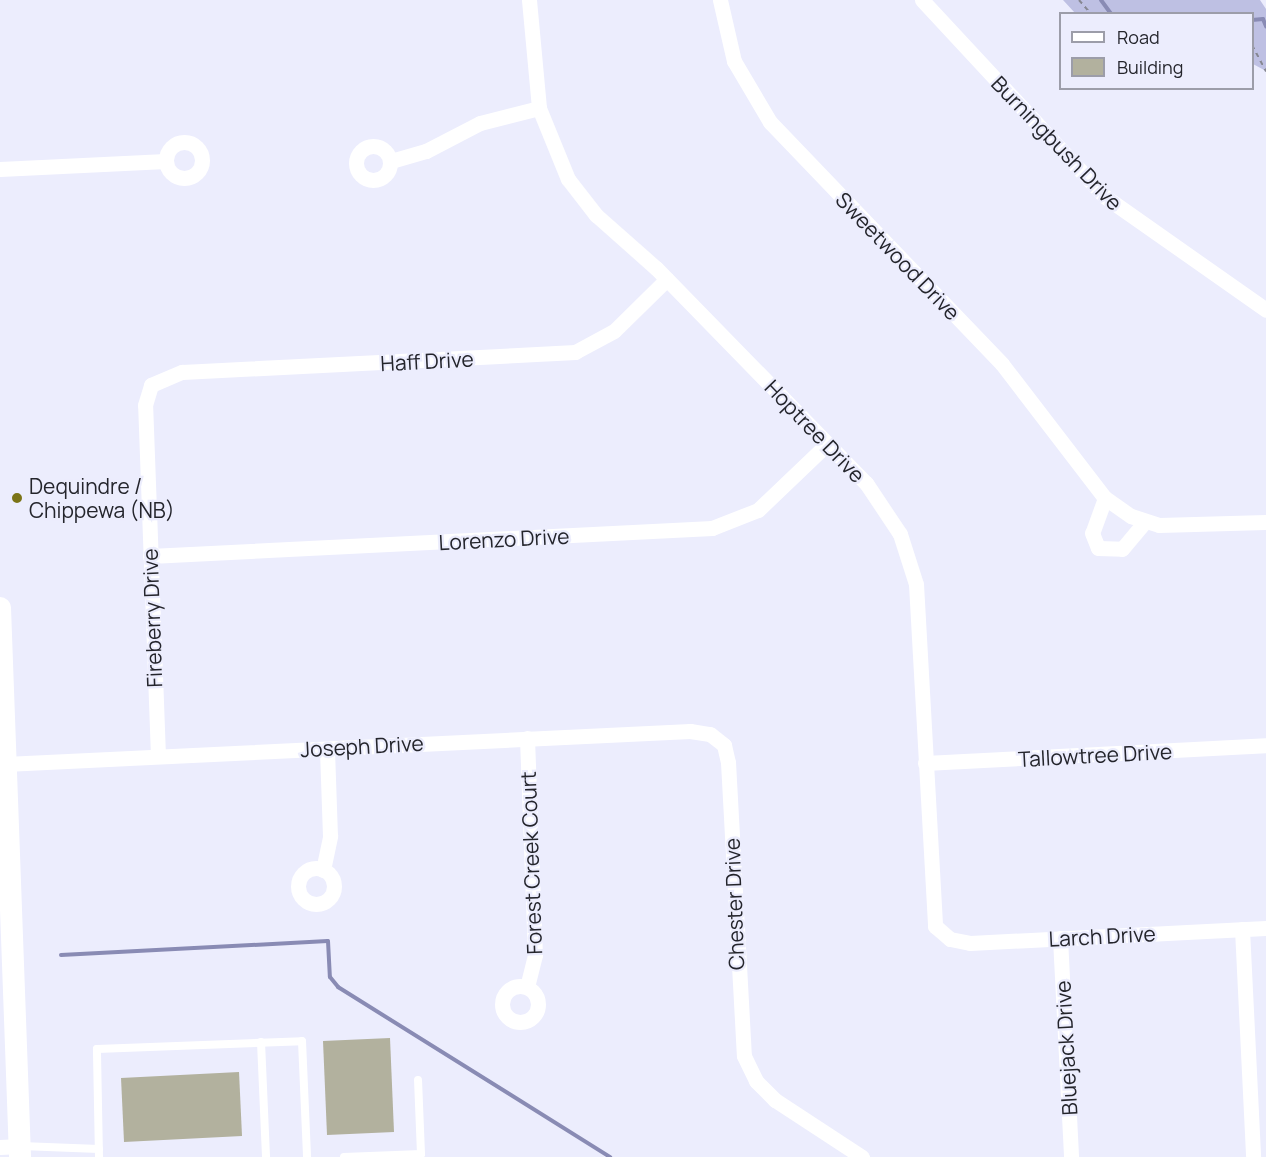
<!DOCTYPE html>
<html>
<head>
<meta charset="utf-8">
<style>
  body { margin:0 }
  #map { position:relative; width:1266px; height:1157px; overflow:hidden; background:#ecedfd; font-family:Manrope,sans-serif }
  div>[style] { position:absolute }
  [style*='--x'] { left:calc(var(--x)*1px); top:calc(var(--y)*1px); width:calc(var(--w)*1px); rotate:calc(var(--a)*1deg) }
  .green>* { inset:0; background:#bec0e3 }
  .stream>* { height:4px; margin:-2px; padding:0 2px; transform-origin:2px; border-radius:2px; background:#898bb4 }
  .building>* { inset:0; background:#b2b19e }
  .path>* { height:2px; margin-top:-1px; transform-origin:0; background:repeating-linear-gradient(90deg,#868792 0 4.5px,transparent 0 9px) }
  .lane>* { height:8px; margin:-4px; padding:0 4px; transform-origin:4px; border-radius:4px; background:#fff }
  .street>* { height:15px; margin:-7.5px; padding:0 7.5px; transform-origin:7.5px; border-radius:7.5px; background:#fff }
  .street>.ring { margin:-7.5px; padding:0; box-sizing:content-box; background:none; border:15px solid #fff; border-radius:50% }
  .secondary>* { height:22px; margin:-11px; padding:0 11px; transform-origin:11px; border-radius:11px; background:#fff }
  .dots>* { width:16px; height:16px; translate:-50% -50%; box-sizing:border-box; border:3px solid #ecedfd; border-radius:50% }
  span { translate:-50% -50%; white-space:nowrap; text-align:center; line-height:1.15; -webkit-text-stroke:4.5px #ecedfd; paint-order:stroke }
  .street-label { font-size:21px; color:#24252c }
  .poi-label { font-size:21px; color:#24252c }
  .left { translate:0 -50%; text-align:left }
  .legend { position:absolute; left:1059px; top:12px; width:195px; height:78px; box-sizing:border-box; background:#ecedfd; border:2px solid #9c9da9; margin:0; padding:8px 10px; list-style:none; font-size:18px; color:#24252c }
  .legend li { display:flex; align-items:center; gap:12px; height:30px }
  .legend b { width:30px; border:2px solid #9c9da9 }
</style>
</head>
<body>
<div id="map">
  <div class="green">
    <i style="clip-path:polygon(1063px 0,1260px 0,1266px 9px,1266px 71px,1253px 64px,1252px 14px,1075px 13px)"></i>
  </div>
  <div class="stream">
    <i style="--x:1101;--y:0;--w:17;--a:54"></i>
    <i style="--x:1252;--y:20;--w:11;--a:-5"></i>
    <i style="--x:1263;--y:19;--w:8;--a:67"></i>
    <i style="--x:61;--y:955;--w:267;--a:-3"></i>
    <i style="--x:328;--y:941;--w:36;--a:87"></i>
    <i style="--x:330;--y:977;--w:13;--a:51"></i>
    <i style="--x:338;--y:987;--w:321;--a:32"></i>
  </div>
  <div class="building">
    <i style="clip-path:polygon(390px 1038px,394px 1132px,327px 1135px,323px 1041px)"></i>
    <i style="clip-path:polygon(239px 1072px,242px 1136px,124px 1142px,121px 1078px)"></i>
  </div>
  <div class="path">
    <i style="--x:1079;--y:0;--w:18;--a:49"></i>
    <i style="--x:1252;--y:45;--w:30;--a:62"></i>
  </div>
  <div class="lane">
    <i style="--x:261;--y:1042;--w:115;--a:87.5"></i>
    <i style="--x:21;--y:1146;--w:78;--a:2.2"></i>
    <i style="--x:99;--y:1157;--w:108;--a:-91.1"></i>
    <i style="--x:97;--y:1049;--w:205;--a:-2.2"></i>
    <i style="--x:302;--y:1041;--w:116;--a:87.5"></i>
    <i style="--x:344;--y:1157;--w:77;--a:-2.2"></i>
    <i style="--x:421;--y:1154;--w:74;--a:-92.3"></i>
  </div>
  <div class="street">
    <i style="--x:529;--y:0;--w:108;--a:84.7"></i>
    <i style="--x:539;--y:108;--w:77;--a:67.8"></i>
    <i style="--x:568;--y:179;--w:46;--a:52.1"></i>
    <i style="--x:596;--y:215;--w:80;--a:41.5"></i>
    <i style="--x:656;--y:268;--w:301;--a:45.7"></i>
    <i style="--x:866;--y:483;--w:61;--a:56.3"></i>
    <i style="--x:900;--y:534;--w:52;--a:72.3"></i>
    <i style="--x:916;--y:584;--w:343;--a:86.8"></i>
    <i style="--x:935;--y:926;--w:20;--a:41"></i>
    <i style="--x:950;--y:939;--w:20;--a:11"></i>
    <i style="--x:970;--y:943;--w:296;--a:-2.9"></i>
    <i style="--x:720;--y:0;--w:63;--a:77.1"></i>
    <i style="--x:734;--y:61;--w:71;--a:59.5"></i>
    <i style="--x:770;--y:122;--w:335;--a:46.2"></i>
    <i style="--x:1002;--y:364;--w:169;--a:52.5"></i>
    <i style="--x:1105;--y:498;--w:32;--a:35"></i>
    <i style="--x:1131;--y:516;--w:29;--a:18"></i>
    <i style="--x:1159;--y:525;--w:107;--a:-1.6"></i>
    <i style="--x:922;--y:0;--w:267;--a:47.1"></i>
    <i style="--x:1104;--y:196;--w:198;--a:35.1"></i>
    <i class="ring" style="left:166px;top:142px;width:21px;height:21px"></i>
    <i class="ring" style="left:356px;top:146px;width:19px;height:19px"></i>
    <i style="--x:391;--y:161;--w:36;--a:-16"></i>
    <i style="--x:426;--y:151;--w:61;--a:-27.4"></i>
    <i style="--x:480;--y:123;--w:61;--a:-14.3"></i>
    <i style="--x:0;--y:169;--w:166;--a:-2.8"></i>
    <i style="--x:1105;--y:498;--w:37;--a:110"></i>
    <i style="--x:1092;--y:533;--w:16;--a:68"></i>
    <i style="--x:1098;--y:548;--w:24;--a:2"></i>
    <i style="--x:1122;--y:549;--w:35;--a:-50"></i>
    <i style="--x:150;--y:556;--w:563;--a:-2.85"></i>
    <i style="--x:712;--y:528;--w:49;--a:-21.4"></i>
    <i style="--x:758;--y:510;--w:95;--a:-43.7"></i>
    <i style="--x:527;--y:738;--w:217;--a:87.9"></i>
    <i style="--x:535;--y:955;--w:33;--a:104"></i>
    <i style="--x:158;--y:756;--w:351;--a:-92.1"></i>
    <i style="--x:145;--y:405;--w:21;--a:-73"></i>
    <i style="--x:151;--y:385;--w:34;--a:-23"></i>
    <i style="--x:182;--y:372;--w:394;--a:-2.9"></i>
    <i style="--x:575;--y:352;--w:44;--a:-28.3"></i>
    <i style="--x:614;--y:331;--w:74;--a:-44.5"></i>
    <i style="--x:925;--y:763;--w:341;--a:-3"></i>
    <i style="--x:5;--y:764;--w:686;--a:-2.76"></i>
    <i style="--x:690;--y:731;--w:20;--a:9"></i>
    <i style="--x:710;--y:734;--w:18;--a:38"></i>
    <i style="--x:724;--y:745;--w:17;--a:77"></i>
    <i style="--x:728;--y:762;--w:294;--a:86.9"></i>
    <i style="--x:744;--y:1056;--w:28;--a:64"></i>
    <i style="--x:756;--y:1081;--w:27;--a:45"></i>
    <i style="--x:775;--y:1100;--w:104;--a:33.2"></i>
    <i class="ring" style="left:298px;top:868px;width:21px;height:21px"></i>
    <i style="--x:323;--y:870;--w:35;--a:-78"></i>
    <i style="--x:330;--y:836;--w:87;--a:-92"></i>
    <i style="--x:1242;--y:929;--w:228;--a:87.2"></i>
    <i style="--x:1060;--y:938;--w:219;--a:87.1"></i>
    <i class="ring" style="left:502px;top:986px;width:21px;height:21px"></i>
    <i style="--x:0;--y:1147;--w:20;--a:-3"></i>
  </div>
  <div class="secondary">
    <i style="--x:0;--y:608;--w:549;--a:87.91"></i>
  </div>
  <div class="dots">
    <i style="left:17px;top:498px;background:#7b7417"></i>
  </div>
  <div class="street-label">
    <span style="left:1057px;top:143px;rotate:46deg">Burningbush Drive</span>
    <span style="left:898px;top:256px;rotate:46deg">Sweetwood Drive</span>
    <span style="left:427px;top:361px;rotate:-3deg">Haff Drive</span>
    <span style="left:815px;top:431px;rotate:46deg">Hoptree Drive</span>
    <span style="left:504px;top:539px;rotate:-3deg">Lorenzo Drive</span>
    <span style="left:152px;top:618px;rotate:-92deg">Fireberry Drive</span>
    <span style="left:362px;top:746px;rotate:-3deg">Joseph Drive</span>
    <span style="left:1095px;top:755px;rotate:-3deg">Tallowtree Drive</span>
    <span style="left:531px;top:863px;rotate:-92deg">Forest Creek Court</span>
    <span style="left:734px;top:904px;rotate:-92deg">Chester Drive</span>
    <span style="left:1102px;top:936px;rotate:-3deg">Larch Drive</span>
    <span style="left:1066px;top:1048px;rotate:-93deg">Bluejack Drive</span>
  </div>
  <div class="poi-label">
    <span class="left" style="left:29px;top:498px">Dequindre /<br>Chippewa (NB)</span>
  </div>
  <ul class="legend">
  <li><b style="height:8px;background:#fff"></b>Road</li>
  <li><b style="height:16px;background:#b2b19e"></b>Building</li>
  </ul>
</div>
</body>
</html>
